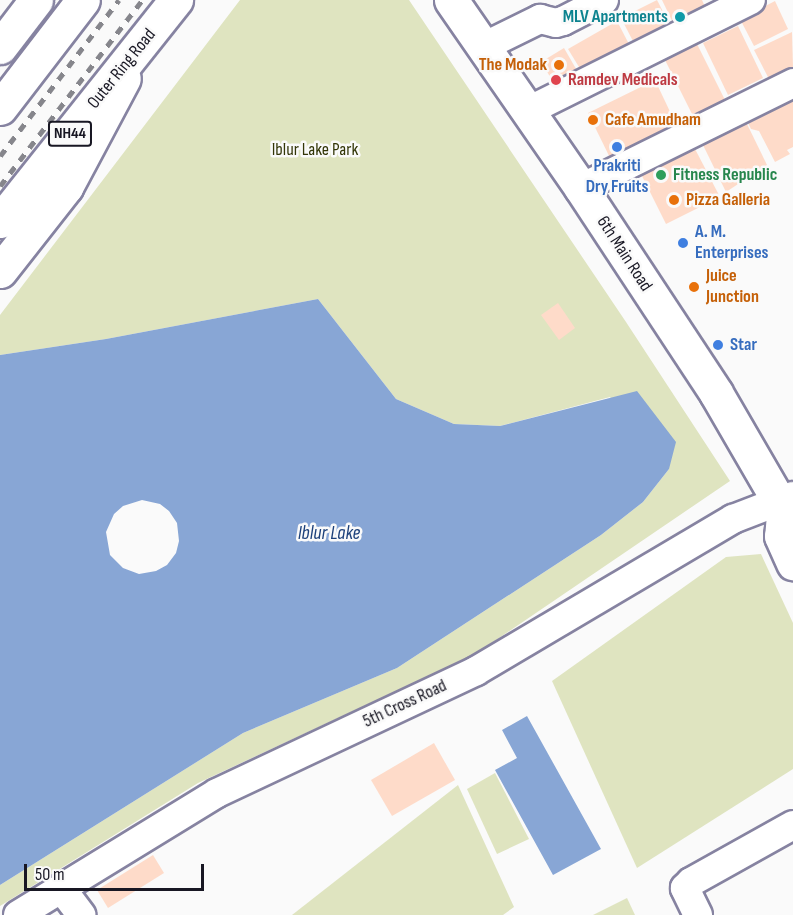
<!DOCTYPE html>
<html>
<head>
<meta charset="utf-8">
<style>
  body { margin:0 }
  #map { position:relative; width:793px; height:915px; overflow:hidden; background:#fafafa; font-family:"Sofia Sans Condensed",sans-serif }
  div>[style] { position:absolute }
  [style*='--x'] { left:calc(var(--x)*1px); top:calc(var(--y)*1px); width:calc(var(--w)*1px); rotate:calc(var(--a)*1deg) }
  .green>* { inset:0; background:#dfe4c0 }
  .water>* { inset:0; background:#88a6d5 }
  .building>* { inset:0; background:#fedbc9 }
  .roads { filter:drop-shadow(2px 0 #8683a1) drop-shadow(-2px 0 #8683a1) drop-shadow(0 2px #8683a1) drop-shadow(0 -2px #8683a1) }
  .street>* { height:28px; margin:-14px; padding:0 14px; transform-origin:14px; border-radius:14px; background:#fff }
  .secondary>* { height:33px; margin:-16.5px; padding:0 16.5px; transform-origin:16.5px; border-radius:16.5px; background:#fff }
  .highway>* { height:33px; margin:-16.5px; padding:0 16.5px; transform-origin:16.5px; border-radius:16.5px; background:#fff }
  .rail>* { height:4.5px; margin-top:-2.25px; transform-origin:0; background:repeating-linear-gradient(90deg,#86868c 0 8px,transparent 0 16px) }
  .dots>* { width:16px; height:16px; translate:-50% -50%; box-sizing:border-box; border:3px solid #fafafa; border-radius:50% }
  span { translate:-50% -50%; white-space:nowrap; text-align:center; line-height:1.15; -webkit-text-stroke:5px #fafafa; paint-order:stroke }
  .shield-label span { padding:2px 4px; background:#fafafa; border:2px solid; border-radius:4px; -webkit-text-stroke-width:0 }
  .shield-label { font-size:16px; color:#181723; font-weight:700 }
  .culture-label { font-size:18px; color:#0d838f; font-weight:700 }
  .right { translate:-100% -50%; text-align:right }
  .food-label { font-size:18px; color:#c56008; font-weight:700 }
  .left { translate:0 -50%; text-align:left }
  .street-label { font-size:18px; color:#181723 }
  .health-label { font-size:18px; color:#be3a42; font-weight:700 }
  .park-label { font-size:18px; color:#333608 }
  .shop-label { font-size:18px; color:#366cbe; font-weight:700 }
  .leisure-label { font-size:18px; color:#27864d; font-weight:700 }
  .water-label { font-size:20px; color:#1d417b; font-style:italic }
  .scale { position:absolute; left:24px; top:864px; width:180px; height:27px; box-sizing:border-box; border:3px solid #181723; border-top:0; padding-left:8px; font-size:18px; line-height:21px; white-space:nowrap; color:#181723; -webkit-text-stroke:4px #fafafa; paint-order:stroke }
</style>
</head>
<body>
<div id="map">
  <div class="green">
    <i style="clip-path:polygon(240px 0,409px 0,626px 322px,730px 481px,474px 655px,198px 783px,0 906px,0 885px,243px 733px,397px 668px,601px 535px,643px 502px,669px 469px,610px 397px,500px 426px,454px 424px,396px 399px,318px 299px,106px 339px,0 355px,0 315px)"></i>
    <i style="clip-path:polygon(761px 554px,793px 623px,793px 769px,637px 868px,552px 681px,726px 557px)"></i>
    <i style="clip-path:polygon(495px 773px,529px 839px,497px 854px,467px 789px)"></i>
    <i style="clip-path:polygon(458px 785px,514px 907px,503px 915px,292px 915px)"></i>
    <i style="clip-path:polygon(627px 898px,635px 915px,593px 915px)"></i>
  </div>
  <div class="water">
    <i style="clip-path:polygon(evenodd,318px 299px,396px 399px,454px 424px,500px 426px,637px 391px,676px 442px,669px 469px,643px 502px,601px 535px,397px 668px,243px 733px,0 885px,0 355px,106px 339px,318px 299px,142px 500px,160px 504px,169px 511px,177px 523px,179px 541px,176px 553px,167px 565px,156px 571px,139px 574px,123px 568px,110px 555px,106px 532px,114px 514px,123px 506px,142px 500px)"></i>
    <i style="clip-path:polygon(527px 716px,601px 849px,553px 875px,495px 770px,517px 758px,502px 730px)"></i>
  </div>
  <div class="building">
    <i style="clip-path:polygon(657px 0,671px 27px,635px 45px,621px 18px)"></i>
    <i style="clip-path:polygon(662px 0,702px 0,706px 9px,674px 25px)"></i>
    <i style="clip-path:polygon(775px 1px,788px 29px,754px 46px,740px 19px)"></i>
    <i style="clip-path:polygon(617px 21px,631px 48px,582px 72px,568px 49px)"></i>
    <i style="clip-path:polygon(738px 26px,763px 78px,728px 95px,703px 43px)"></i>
    <i style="clip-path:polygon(792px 32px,793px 67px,769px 79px,754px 50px)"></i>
    <i style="clip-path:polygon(697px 44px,725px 100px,693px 116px,665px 60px)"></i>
    <i style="clip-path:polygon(564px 48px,579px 74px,557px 88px,541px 62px)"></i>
    <i style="clip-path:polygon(655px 80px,682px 137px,616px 170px,588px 113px)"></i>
    <i style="clip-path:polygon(793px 98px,793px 147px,787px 150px,790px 154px,775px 162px,759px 131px,751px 129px,747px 121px)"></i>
    <i style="clip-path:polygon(746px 122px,767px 165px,726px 192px,702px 143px)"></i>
    <i style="clip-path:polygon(694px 147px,720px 197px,666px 224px,641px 174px)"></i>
    <i style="clip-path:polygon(558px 303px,575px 328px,559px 340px,541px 315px)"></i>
    <i style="clip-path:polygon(434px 743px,455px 780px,392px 816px,371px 780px)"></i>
    <i style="clip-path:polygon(153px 855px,164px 873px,108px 908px,97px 890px)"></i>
  </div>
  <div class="roads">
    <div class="street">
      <i style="--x:483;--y:47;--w:64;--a:-26.2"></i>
      <i style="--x:540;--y:19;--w:16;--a:14"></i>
      <i style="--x:556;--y:23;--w:7;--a:-16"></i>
      <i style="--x:563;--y:21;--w:46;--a:-27.1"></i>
      <i style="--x:528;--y:111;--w:249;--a:-26.5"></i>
      <i style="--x:581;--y:188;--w:237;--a:-26.3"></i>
      <i style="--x:61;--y:888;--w:34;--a:53"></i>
      <i style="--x:18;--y:915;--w:233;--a:-31.5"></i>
      <i style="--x:217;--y:793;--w:286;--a:-25.2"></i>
      <i style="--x:476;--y:671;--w:299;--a:-30.6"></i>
      <i style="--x:733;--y:519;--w:64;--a:-21"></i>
      <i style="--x:698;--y:915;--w:30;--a:-116"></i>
      <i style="--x:685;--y:888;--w:8;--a:-45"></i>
      <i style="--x:691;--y:882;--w:117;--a:-29.2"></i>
    </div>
    <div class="secondary">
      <i style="--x:451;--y:0;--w:229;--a:55.3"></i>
      <i style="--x:581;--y:188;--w:245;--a:56.6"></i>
      <i style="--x:716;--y:393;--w:124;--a:59.9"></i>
      <i style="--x:778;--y:500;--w:16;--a:72"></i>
      <i style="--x:783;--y:515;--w:21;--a:95"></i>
      <i style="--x:781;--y:536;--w:30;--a:66"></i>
      <i style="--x:0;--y:47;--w:59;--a:-52.5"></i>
      <i style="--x:0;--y:271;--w:107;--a:-51.8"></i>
      <i style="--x:66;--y:187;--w:123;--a:-62"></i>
    </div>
    <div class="highway">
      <i style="--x:0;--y:108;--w:136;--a:-52.5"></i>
      <i style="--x:0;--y:221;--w:283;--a:-51.5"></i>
    </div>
  </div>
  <div class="rail">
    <i style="--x:0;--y:156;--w:196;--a:-52.7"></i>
    <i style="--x:0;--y:186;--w:234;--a:-52.6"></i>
  </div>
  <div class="dots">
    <i style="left:680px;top:17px;background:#0f9aa8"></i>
    <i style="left:559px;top:65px;background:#e8710a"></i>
    <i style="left:556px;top:80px;background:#e0444e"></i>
    <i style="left:593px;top:120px;background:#e8710a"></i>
    <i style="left:617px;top:147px;background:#3f7fe0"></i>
    <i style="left:661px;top:175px;background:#2e9e5b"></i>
    <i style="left:674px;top:200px;background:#e8710a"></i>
    <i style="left:683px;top:243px;background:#3f7fe0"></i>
    <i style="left:694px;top:287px;background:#e8710a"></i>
    <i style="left:718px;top:345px;background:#3f7fe0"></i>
  </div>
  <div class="shield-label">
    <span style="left:70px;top:134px">NH44</span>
  </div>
  <div class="culture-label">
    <span class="right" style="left:668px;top:17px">MLV Apartments</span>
  </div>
  <div class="food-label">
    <span class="right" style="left:547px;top:65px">The Modak</span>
    <span class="left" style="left:605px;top:120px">Cafe Amudham</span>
    <span class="left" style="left:686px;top:200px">Pizza Galleria</span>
    <span class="left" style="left:706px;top:287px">Juice<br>Junction</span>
  </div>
  <div class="street-label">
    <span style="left:122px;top:69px;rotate:-51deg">Outer Ring Road</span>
    <span style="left:624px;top:254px;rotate:57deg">6th Main Road</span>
    <span style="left:405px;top:704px;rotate:-25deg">5th Cross Road</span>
  </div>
  <div class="health-label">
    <span class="left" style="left:568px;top:80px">Ramdev Medicals</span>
  </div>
  <div class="park-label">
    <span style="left:315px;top:150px">Iblur Lake Park</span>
  </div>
  <div class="shop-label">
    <span style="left:617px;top:177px">Prakriti<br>Dry Fruits</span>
    <span class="left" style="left:695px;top:243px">A. M.<br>Enterprises</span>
    <span class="left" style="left:730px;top:345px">Star</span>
  </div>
  <div class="leisure-label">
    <span class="left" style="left:673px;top:175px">Fitness Republic</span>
  </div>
  <div class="water-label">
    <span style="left:329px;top:533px">Iblur Lake</span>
  </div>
  <div class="scale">50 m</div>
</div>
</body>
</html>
